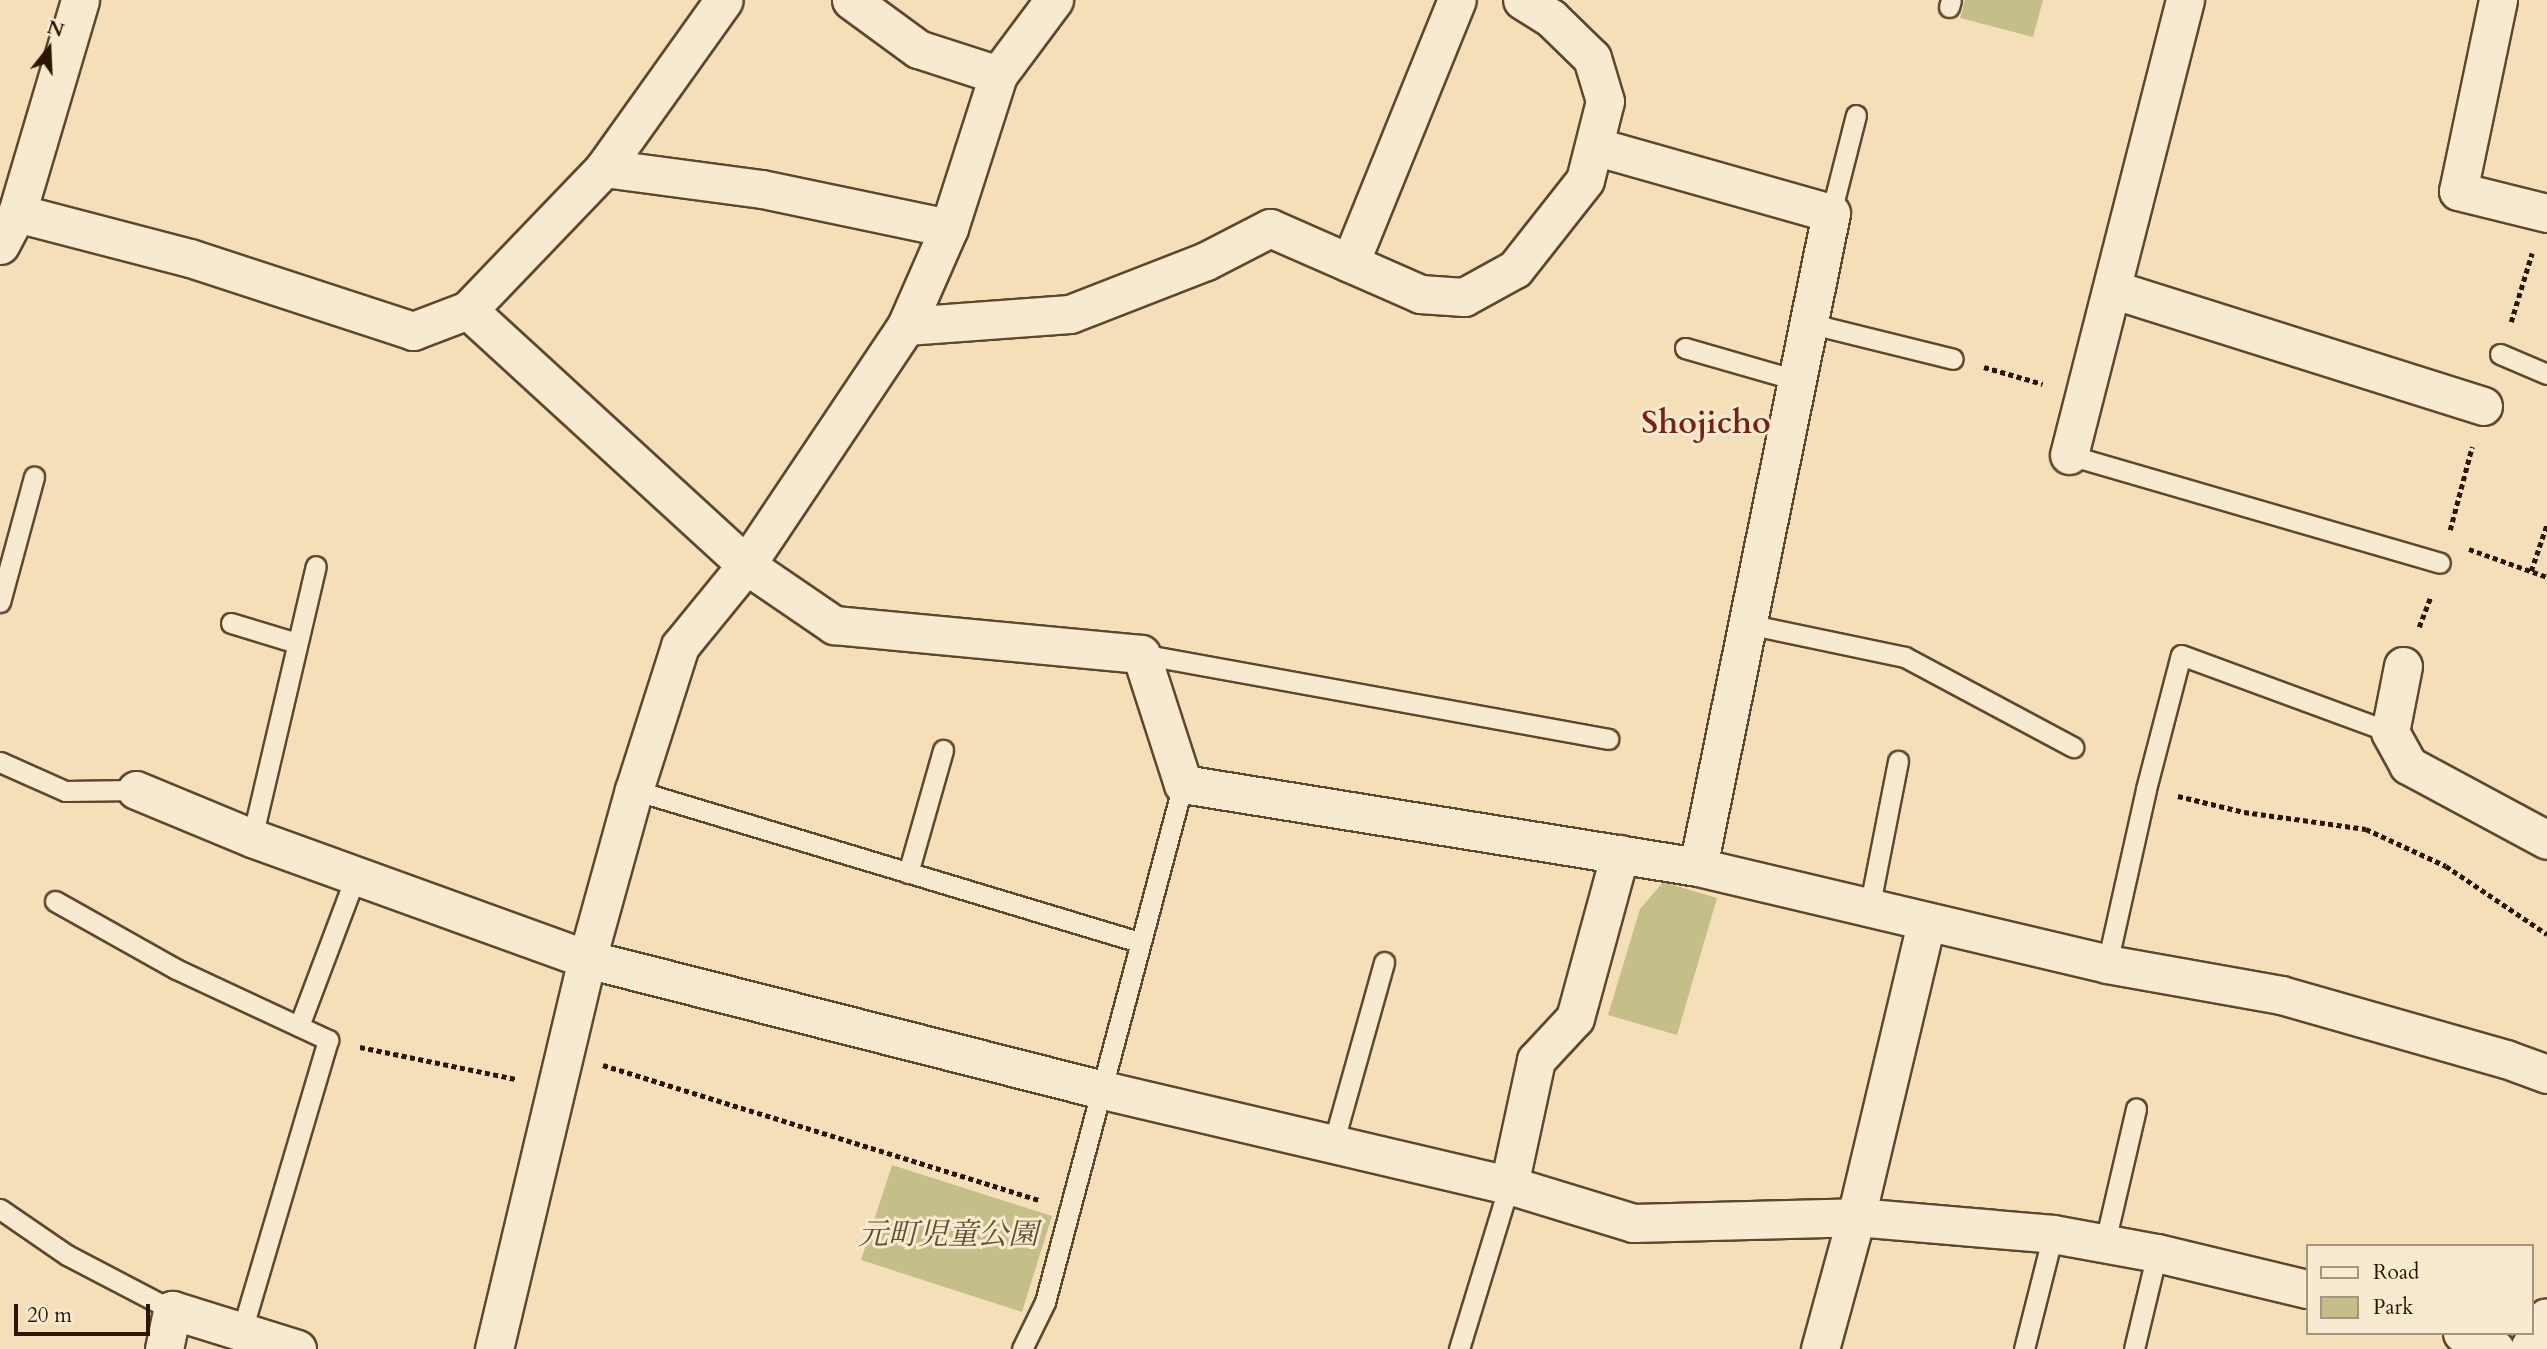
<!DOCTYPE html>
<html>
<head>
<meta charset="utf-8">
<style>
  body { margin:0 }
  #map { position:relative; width:2547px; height:1349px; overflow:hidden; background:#f5dfb8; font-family:Cardo,"Noto Serif JP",serif }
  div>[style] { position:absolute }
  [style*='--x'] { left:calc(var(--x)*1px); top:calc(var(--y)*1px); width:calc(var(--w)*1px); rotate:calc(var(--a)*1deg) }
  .green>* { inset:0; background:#c4bf89 }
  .path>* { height:4.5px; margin-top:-2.25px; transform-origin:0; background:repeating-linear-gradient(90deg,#2a1500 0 5px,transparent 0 8.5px) }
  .roads { filter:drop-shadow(2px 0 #5d482e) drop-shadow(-2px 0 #5d482e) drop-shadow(0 2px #5d482e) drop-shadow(0 -2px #5d482e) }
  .service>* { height:19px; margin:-9.5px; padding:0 9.5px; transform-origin:9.5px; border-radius:9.5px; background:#f8ead1 }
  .minor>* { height:37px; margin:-18.5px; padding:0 18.5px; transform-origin:18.5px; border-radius:18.5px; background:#f8ead1 }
  .secondary>* { height:38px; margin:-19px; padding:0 19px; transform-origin:19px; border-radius:19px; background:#f8ead1 }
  span { translate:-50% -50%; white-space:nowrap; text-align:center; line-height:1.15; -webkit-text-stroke:6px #f8ead1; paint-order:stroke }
  .park-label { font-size:30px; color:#605030; font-style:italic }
  .neighbourhood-label { font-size:32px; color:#7a1f14; font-weight:700 }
  .legend { position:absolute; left:2306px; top:1244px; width:228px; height:91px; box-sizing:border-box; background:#f8ead1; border:2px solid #a6957d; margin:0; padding:9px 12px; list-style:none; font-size:21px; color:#2a1500 }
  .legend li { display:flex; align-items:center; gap:14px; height:35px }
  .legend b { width:35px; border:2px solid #a6957d }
  .north { position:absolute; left:14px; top:14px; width:70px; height:70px; -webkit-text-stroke:5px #f8ead1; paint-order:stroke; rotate:18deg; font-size:19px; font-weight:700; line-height:28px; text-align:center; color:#2a1500 }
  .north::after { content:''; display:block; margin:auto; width:24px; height:32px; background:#2a1500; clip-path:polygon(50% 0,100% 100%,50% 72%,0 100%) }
  .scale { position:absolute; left:14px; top:1304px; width:136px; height:32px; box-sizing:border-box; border:4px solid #2a1500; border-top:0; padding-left:9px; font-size:21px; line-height:24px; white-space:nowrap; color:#2a1500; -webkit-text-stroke:5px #f8ead1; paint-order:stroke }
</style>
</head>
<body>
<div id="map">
  <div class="green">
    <i style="clip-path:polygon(1965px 0,2043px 0,2033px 37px,1960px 18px)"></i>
    <i style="clip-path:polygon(1663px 882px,1717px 898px,1677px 1035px,1608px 1015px,1640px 909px)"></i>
    <i style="clip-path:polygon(892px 1165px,1052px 1216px,1022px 1312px,861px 1260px)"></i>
  </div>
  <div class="path">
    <i style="--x:2511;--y:322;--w:72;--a:-73.1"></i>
    <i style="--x:1984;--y:367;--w:61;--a:16.1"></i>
    <i style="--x:2450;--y:530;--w:86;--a:-75.2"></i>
    <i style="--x:2469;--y:549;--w:83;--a:19.7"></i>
    <i style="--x:2531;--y:571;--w:50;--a:-71.2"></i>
    <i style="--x:2419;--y:627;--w:33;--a:-69"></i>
    <i style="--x:2178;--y:796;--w:68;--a:13.6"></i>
    <i style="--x:2244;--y:812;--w:123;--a:7.9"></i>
    <i style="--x:2366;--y:829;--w:88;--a:24.8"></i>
    <i style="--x:2446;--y:866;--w:122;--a:34"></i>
    <i style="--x:360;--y:1047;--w:159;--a:11.6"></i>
    <i style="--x:603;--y:1065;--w:456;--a:17.2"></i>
  </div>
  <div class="roads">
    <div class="service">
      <i style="--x:1949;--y:7;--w:7;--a:-74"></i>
      <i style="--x:1831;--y:213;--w:101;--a:-75.7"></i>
      <i style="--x:1808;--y:323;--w:149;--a:13.9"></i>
      <i style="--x:1685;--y:348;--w:116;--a:16.1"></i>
      <i style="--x:2500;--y:354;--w:51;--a:23.1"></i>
      <i style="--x:2069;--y:455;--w:386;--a:16.2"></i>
      <i style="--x:0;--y:602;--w:130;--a:-74.8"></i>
      <i style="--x:231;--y:623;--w:69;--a:16.9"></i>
      <i style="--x:1747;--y:624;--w:161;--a:11.8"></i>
      <i style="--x:1905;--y:657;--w:191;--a:28.2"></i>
      <i style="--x:1141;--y:654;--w:475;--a:10.3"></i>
      <i style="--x:0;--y:762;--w:71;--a:24"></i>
      <i style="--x:65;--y:791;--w:71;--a:-0.8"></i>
      <i style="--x:634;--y:790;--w:527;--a:16.75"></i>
      <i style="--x:252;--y:838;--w:279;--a:-76.8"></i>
      <i style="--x:908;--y:873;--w:128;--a:-74.1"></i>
      <i style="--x:55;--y:901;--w:139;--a:29.3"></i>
      <i style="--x:176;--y:969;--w:168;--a:25"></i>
      <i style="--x:328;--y:1040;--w:306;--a:106.5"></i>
      <i style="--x:1869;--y:909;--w:151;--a:-78.9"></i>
      <i style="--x:2107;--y:964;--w:179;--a:-77.4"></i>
      <i style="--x:2146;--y:789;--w:138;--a:-75.4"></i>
      <i style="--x:2181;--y:655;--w:223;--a:20.2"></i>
      <i style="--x:299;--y:1026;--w:161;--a:-69.3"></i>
      <i style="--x:1333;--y:1144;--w:189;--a:-74.3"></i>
      <i style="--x:0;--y:1209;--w:81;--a:34.5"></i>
      <i style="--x:67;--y:1255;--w:119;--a:27.6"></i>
      <i style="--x:2105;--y:1242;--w:137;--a:-76.9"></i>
      <i style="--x:1022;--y:1349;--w:52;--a:-63.9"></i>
      <i style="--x:1045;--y:1302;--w:536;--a:-75.08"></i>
      <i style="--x:1459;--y:1349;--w:171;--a:-73"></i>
      <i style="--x:2024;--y:1349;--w:119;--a:-75.8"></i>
      <i style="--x:2134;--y:1349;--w:99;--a:-76.5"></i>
    </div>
    <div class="minor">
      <i style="--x:851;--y:0;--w:83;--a:36.2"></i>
      <i style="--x:918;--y:49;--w:84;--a:18"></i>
      <i style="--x:2498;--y:0;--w:195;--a:101.8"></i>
      <i style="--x:2458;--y:191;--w:92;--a:13.9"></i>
      <i style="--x:1594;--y:146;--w:246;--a:15.8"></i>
      <i style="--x:1831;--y:213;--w:667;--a:101.5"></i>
      <i style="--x:604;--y:168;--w:159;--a:7.6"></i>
      <i style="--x:762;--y:189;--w:191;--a:11.8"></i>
      <i style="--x:17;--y:213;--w:179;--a:14.6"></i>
      <i style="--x:190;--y:258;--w:235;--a:18.1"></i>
      <i style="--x:413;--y:331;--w:59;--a:-20.9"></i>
      <i style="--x:468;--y:310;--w:197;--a:-46.2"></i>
      <i style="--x:604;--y:168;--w:206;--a:-54.5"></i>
      <i style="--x:0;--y:245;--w:36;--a:-62"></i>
      <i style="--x:17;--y:213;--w:222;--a:-73.5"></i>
      <i style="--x:1350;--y:263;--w:284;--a:-67.9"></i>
      <i style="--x:2112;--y:289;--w:389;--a:17.5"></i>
      <i style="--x:468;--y:310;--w:377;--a:42.5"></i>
      <i style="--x:746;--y:565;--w:107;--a:34.3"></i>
      <i style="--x:834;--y:625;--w:308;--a:5.4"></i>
      <i style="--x:1141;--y:654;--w:137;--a:72.1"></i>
      <i style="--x:1183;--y:784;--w:522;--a:9.16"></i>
      <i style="--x:1698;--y:867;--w:420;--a:13.3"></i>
      <i style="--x:2107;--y:964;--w:177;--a:10.1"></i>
      <i style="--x:2281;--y:995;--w:234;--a:15.9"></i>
      <i style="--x:2506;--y:1059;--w:44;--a:20.1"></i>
      <i style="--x:906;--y:326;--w:164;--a:-4.2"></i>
      <i style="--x:1070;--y:314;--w:146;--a:-21.3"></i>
      <i style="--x:1206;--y:261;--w:72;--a:-27.3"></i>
      <i style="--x:1270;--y:228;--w:164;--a:23.7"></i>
      <i style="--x:1420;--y:294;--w:44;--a:3.9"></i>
      <i style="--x:1464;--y:297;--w:58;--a:-28.8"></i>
      <i style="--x:1515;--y:269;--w:113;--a:-51.8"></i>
      <i style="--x:1585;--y:180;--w:81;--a:-75.8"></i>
      <i style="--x:1605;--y:101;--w:45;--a:-106.8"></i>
      <i style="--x:1592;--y:58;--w:57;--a:-135.7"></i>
      <i style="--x:1551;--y:18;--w:34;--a:-148"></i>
      <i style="--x:2069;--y:455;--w:470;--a:-75.7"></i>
      <i style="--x:2403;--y:666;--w:67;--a:101.1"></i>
      <i style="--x:2390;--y:732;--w:38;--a:61"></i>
      <i style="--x:2408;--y:765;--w:158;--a:28.3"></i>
      <i style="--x:136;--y:790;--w:126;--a:22.5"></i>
      <i style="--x:252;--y:838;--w:356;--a:19.9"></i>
      <i style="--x:587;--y:959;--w:532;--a:14.25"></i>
      <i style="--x:1103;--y:1090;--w:417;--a:13.2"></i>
      <i style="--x:1509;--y:1185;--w:130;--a:17"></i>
      <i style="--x:1633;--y:1223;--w:223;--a:-1.5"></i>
      <i style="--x:1856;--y:1217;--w:198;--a:4.9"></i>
      <i style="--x:2053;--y:1234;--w:106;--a:10.4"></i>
      <i style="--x:2157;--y:1253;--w:154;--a:13.5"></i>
      <i style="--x:1509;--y:1185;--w:128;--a:-77.8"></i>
      <i style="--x:1536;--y:1060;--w:57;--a:-47.1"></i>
      <i style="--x:1575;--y:1018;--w:170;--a:-74.7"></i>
      <i style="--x:2462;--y:1333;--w:37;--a:26"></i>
      <i style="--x:164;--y:1349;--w:40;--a:-78"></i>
      <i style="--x:172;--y:1310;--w:131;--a:17.3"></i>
      <i style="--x:494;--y:1349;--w:401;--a:-76.6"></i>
      <i style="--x:587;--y:959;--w:175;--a:-74.5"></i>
      <i style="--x:634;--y:790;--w:151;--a:-72.3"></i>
      <i style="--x:680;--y:646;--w:104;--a:-50.8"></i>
      <i style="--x:746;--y:565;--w:288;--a:-56.2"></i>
      <i style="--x:906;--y:326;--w:107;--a:-66.3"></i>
      <i style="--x:949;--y:228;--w:161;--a:-72.2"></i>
      <i style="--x:998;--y:75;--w:94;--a:-53.3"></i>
      <i style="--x:1820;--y:1349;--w:137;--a:-74.7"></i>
      <i style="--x:1856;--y:1217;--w:302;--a:-76.6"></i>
    </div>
    <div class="secondary">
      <i style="--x:2530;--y:1349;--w:35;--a:-61"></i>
    </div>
  </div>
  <div class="park-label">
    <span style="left:948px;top:1235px">元町児童公園</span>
  </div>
  <div class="neighbourhood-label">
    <span style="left:1706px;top:423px">Shojicho</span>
  </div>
  <ul class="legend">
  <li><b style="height:9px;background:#f8ead1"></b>Road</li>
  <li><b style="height:19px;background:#c4bf89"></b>Park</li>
  </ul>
  <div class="north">N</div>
  <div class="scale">20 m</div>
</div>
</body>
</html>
